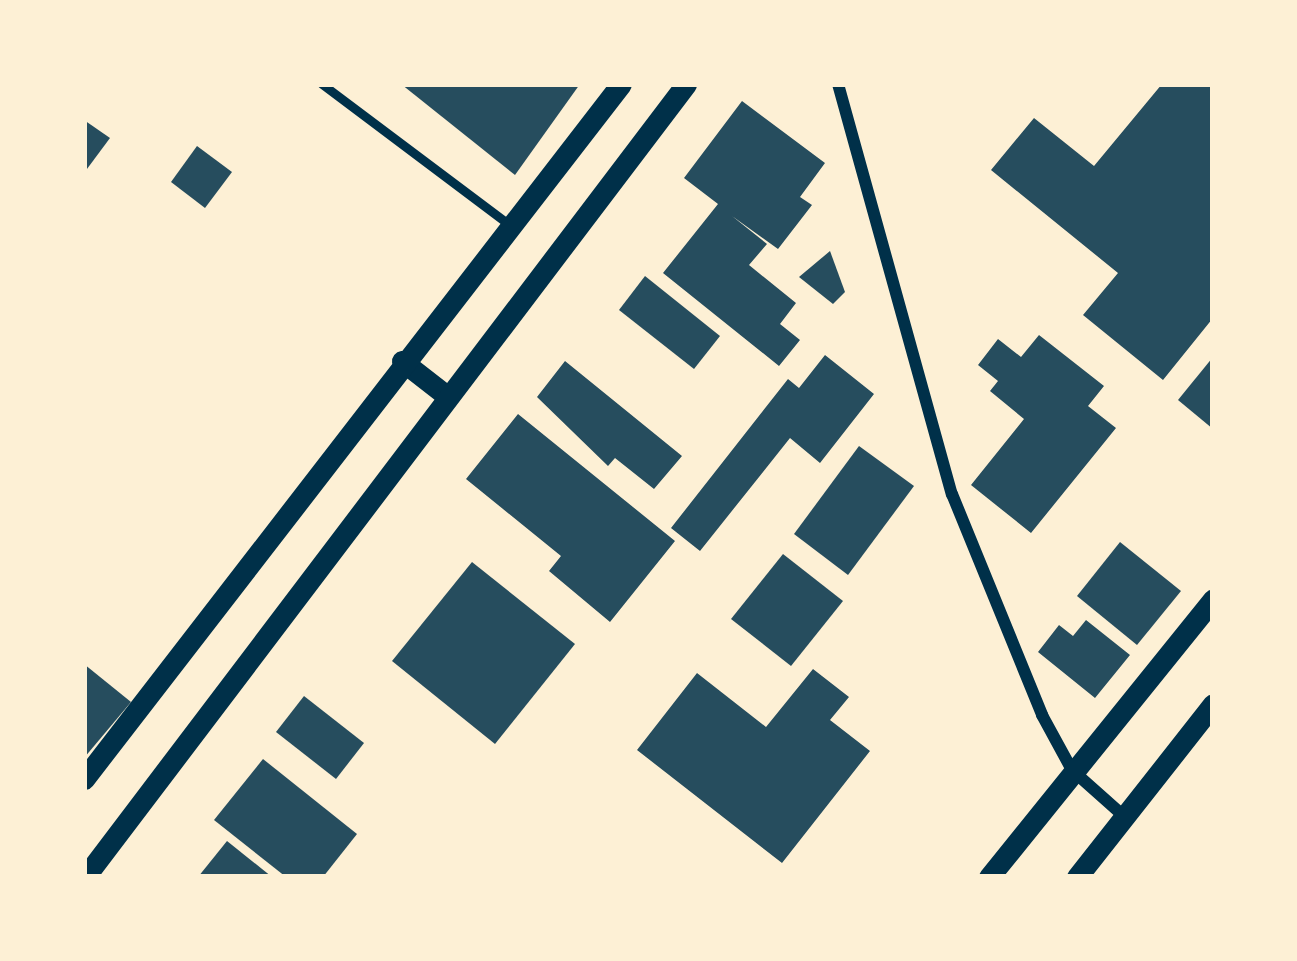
<!DOCTYPE html>
<html>
<head>
<meta charset="utf-8">
<style>
  body { margin:0 }
  #map { position:relative; width:1297px; height:961px; overflow:hidden; background:#fdf0d5; font-family:Raleway,sans-serif }
  div>[style] { position:absolute }
  [style*='--x'] { left:calc(var(--x)*1px); top:calc(var(--y)*1px); width:calc(var(--w)*1px); rotate:calc(var(--a)*1deg) }
  .building>* { inset:0; background:#264d5e }
  .service>* { height:9px; margin:-4.5px; padding:0 4.5px; transform-origin:4.5px; border-radius:4.5px; background:#003049 }
  .minor>* { height:12px; margin:-6px; padding:0 6px; transform-origin:6px; border-radius:6px; background:#003049 }
  .tertiary>* { height:21px; margin:-10.5px; padding:0 10.5px; transform-origin:10.5px; border-radius:10.5px; background:#003049 }
  span { translate:-50% -50%; white-space:nowrap; text-align:center; line-height:1.15; -webkit-text-stroke:9px #fdf0d5; paint-order:stroke }
  .frame { position:absolute; inset:0; border:87px solid #fdf0d5; pointer-events:none }
</style>
</head>
<body>
<div id="map">
  <div class="building">
    <i style="clip-path:polygon(401px 84px,580px 84px,515px 175px)"></i>
    <i style="clip-path:polygon(1162px 84px,1213px 84px,1213px 318px,1163px 380px,1083px 315px,1118px 273px,991px 170px,1034px 118px,1094px 166px)"></i>
    <i style="clip-path:polygon(742px 101px,825px 163px,800px 197px,812px 205px,778px 249px,732px 216px,767px 244px,749px 265px,796px 303px,780px 324px,800px 340px,779px 366px,663px 273px,718px 204px,684px 178px)"></i>
    <i style="clip-path:polygon(84px 120px,110px 138px,84px 173px)"></i>
    <i style="clip-path:polygon(197px 146px,232px 172px,205px 208px,171px 182px)"></i>
    <i style="clip-path:polygon(830px 251px,845px 292px,833px 304px,799px 277px)"></i>
    <i style="clip-path:polygon(645px 276px,720px 336px,694px 369px,619px 310px)"></i>
    <i style="clip-path:polygon(1039px 335px,1104px 386px,1088px 406px,1116px 428px,1031px 533px,971px 485px,1024px 419px,990px 391px,998px 381px,978px 365px,998px 339px,1021px 357px)"></i>
    <i style="clip-path:polygon(825px 355px,874px 394px,820px 463px,790px 438px,700px 551px,671px 528px,788px 379px,799px 388px)"></i>
    <i style="clip-path:polygon(1213px 357px,1213px 429px,1178px 400px)"></i>
    <i style="clip-path:polygon(565px 361px,682px 456px,654px 489px,615px 458px,608px 466px,537px 397px)"></i>
    <i style="clip-path:polygon(518px 414px,675px 541px,610px 622px,549px 571px,561px 556px,466px 479px)"></i>
    <i style="clip-path:polygon(859px 446px,914px 486px,848px 575px,794px 534px)"></i>
    <i style="clip-path:polygon(1120px 542px,1181px 591px,1137px 645px,1077px 596px)"></i>
    <i style="clip-path:polygon(783px 554px,843px 601px,791px 666px,731px 619px)"></i>
    <i style="clip-path:polygon(472px 562px,575px 644px,495px 744px,392px 661px)"></i>
    <i style="clip-path:polygon(1086px 620px,1130px 655px,1095px 698px,1038px 652px,1059px 625px,1073px 636px)"></i>
    <i style="clip-path:polygon(84px 664px,131px 702px,84px 758px)"></i>
    <i style="clip-path:polygon(813px 669px,849px 697px,830px 720px,870px 751px,782px 863px,637px 750px,697px 673px,766px 727px)"></i>
    <i style="clip-path:polygon(304px 696px,364px 743px,336px 779px,276px 732px)"></i>
    <i style="clip-path:polygon(263px 759px,357px 834px,323px 877px,286px 877px,214px 820px)"></i>
    <i style="clip-path:polygon(227px 841px,272px 877px,198px 877px)"></i>
  </div>
  <div class="service">
    <i style="--x:322;--y:84;--w:235;--a:36.9"></i>
  </div>
  <div class="minor">
    <i style="--x:838;--y:84;--w:426;--a:74.5"></i>
    <i style="--x:952;--y:494;--w:239;--a:67.8"></i>
    <i style="--x:1042;--y:715;--w:63;--a:61.4"></i>
    <i style="--x:1072;--y:770;--w:71;--a:41.6"></i>
  </div>
  <div class="tertiary">
    <i style="--x:402;--y:361;--w:57;--a:37.9"></i>
    <i style="--x:84;--y:779;--w:878;--a:-52.31"></i>
    <i style="--x:85;--y:877;--w:995;--a:-52.84"></i>
    <i style="--x:989;--y:877;--w:357;--a:-51.1"></i>
    <i style="--x:1077;--y:877;--w:220;--a:-51.8"></i>
  </div>
  <div class="frame"></div>
</div>
</body>
</html>
